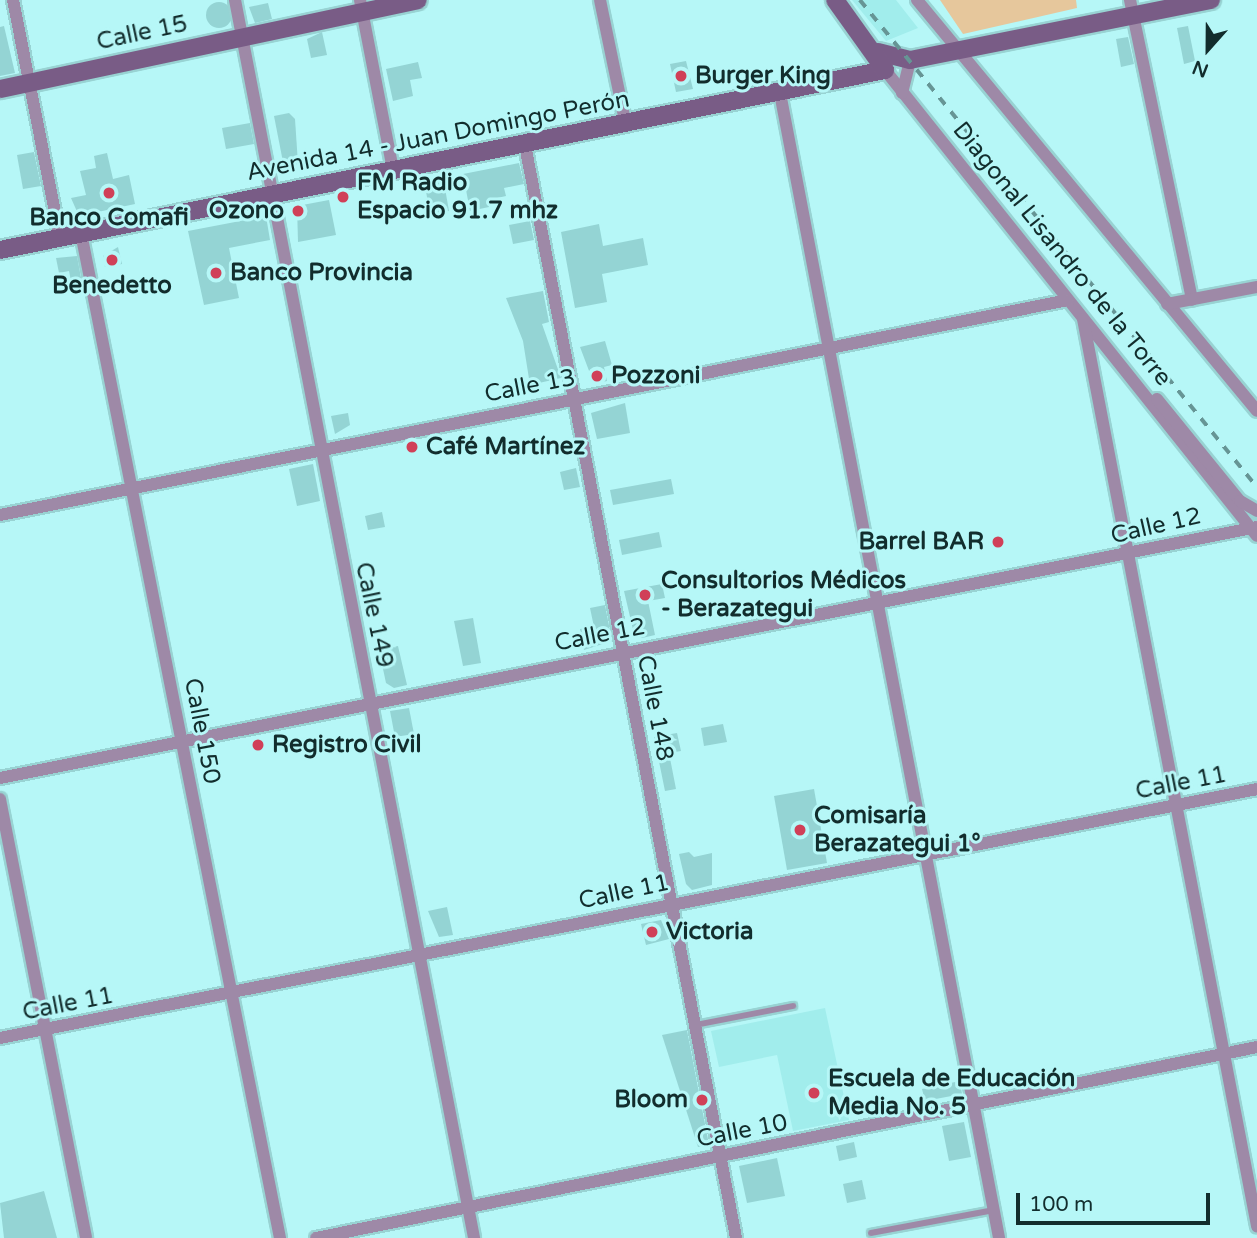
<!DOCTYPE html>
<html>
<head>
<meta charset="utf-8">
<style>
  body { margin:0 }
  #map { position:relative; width:1257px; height:1238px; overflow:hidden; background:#b6f7f7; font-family:"Varela Round",sans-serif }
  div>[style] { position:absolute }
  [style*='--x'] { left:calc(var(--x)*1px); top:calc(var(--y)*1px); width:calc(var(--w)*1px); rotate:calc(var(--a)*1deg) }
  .built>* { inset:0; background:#a1edec }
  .green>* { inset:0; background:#e6c79c }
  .building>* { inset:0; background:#94d4d4 }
  .round { border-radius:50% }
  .roads { filter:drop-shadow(2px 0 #98d3d3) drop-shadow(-2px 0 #98d3d3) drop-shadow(0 2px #98d3d3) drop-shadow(0 -2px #98d3d3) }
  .lane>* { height:6px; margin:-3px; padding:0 3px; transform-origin:3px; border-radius:3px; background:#9e89a7 }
  .street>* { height:12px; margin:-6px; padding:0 6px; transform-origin:6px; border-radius:6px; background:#9e89a7 }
  .secondary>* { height:18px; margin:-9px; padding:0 9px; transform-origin:9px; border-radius:9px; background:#795c86 }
  .rail>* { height:3.5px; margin-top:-1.75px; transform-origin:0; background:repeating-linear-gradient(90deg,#669595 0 9px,transparent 0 18px) }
  .dots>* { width:19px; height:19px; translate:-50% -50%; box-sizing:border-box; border:4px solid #b6f7f7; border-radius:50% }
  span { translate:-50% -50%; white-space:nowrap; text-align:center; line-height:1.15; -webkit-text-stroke:6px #b6f7f7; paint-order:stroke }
  .street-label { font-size:24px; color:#122d2d }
  .poi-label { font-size:24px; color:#122d2d; font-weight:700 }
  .left { translate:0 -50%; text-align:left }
  .right { translate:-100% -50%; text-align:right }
  .north { position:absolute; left:1173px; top:14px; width:70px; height:70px; -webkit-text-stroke:5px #b6f7f7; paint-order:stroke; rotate:201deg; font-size:19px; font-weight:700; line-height:28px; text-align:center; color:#122d2d }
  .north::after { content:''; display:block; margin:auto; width:24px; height:32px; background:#122d2d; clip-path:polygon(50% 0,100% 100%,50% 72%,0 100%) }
  .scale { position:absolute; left:1016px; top:1193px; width:194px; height:32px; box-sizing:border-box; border:4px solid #122d2d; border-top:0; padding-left:9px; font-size:21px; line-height:24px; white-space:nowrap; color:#122d2d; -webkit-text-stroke:5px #b6f7f7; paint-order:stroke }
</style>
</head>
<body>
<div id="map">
  <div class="built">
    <i style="clip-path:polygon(852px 0,896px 0,918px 28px,886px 41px)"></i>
    <i style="clip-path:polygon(825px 1008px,849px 1120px,793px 1131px,777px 1055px,719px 1067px,711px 1031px)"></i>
  </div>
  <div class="green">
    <i style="clip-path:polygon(940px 0,1076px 0,1077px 8px,963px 34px)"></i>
  </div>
  <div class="building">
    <i class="round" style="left:206px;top:2px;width:26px;height:26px"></i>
    <i style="clip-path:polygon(268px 3px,272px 19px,255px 23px,249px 7px)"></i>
    <i style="clip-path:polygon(4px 26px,15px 73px,0 76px,0 27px)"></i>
    <i style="clip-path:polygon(1188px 26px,1195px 61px,1184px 64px,1177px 28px)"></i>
    <i style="clip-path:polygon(322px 32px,327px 55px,311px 58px,307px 39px)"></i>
    <i style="clip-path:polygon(1128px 37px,1134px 64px,1121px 67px,1116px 39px)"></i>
    <i style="clip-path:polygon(686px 61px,693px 89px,676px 92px,670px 64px)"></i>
    <i style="clip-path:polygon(418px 62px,422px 78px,410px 80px,413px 96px,393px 101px,386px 69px)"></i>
    <i style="clip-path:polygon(289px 113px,295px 119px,298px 164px,290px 166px,283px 162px,274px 116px)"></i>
    <i style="clip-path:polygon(250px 123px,254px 144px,226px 149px,222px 128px)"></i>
    <i style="clip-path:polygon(34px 152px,41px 186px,23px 189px,17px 155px)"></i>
    <i style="clip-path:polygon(107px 153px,113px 179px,129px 175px,135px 204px,79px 216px,71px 198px,86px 195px,80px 171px,96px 168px,94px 156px)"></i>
    <i style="clip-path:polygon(519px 163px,524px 184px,504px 188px,506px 196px,488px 200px,489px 207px,470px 211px,463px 174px)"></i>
    <i style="clip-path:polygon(443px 177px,449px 211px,430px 214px,424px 180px)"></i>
    <i style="clip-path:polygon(329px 200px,336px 235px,298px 242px,297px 206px)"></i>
    <i style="clip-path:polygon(266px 216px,270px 240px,229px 248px,239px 298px,204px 305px,188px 231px)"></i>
    <i style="clip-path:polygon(530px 221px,534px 240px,513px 244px,509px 225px)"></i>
    <i style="clip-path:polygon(599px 224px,603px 246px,643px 238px,648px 265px,602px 274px,607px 302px,575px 308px,561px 232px)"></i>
    <i style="clip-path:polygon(118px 247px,122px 264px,105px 267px,103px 256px)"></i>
    <i style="clip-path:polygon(77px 256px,84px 294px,74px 296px,69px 271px,59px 273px,56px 258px)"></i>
    <i style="clip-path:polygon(543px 291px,549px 322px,542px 324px,561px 378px,530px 385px,523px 341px,506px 298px)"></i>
    <i style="clip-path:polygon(605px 341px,612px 365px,604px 367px,607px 381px,594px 384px,580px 347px)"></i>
    <i style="clip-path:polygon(625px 403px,630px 433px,597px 439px,591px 413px)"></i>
    <i style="clip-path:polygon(348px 413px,350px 425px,335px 434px,331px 416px)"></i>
    <i style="clip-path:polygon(313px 464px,320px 501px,297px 506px,289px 469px)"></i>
    <i style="clip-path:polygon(576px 468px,580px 487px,564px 490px,560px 472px)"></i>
    <i style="clip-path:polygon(671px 479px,674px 494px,613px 505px,610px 490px)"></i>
    <i style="clip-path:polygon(382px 512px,385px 527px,368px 530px,365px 516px)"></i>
    <i style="clip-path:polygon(659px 532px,662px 547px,622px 555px,619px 540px)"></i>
    <i style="clip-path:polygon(662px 584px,665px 598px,648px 601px,655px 635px,642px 638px,634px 634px,624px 591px)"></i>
    <i style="clip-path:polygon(605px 605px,612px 641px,584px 650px,580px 629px,594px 627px,590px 608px)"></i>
    <i style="clip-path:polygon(473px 618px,481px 663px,463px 666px,454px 621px)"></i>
    <i style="clip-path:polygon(398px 646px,407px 685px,394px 688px,386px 683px,379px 650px)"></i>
    <i style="clip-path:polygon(409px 708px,414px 734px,395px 737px,390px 711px)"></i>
    <i style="clip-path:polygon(723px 724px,727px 742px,704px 746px,701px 728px)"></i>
    <i style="clip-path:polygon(677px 733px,681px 751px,669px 753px,676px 789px,665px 791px,654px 737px)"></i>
    <i style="clip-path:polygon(814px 789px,827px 863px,787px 870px,774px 796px)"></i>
    <i style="clip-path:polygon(689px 852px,694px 857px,712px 853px,712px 885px,692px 890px,686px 884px,679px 854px)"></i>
    <i style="clip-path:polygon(447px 907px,453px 935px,439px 937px,428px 911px)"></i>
    <i style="clip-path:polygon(661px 920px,669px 939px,646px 945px,641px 924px)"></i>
    <i style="clip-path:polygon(687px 1030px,709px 1145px,698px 1147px,662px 1035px)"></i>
    <i style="clip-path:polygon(960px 1081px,962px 1094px,925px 1101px,922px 1089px)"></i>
    <i style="clip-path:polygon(964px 1122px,971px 1157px,949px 1161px,942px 1126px)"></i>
    <i style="clip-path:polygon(854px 1142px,857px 1157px,839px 1161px,836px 1146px)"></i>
    <i style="clip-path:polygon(777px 1158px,785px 1196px,747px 1203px,739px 1166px)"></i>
    <i style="clip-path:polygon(862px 1180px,866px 1199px,847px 1203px,843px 1184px)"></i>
    <i style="clip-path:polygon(44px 1191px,57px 1238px,4px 1238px,0 1203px)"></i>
  </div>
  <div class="roads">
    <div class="lane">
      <i style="--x:695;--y:1025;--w:100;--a:-11"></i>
      <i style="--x:871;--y:1233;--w:125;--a:-10.6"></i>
    </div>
    <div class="street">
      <i style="--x:13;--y:0;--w:242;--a:78.8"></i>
      <i style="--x:235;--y:0;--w:1261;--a:79.07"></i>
      <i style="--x:360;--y:0;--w:172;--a:79"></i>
      <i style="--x:600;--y:0;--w:128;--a:78.3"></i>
      <i style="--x:917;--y:0;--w:533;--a:50.4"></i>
      <i style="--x:1130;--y:0;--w:306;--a:78.3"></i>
      <i style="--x:885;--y:70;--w:596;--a:51.4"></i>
      <i style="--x:780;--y:93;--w:1166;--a:79.17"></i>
      <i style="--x:902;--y:93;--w:34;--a:-76"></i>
      <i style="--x:525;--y:145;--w:1113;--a:79.07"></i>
      <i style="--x:81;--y:233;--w:1025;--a:78.8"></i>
      <i style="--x:1167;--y:304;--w:92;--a:-10.7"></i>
      <i style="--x:1083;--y:319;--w:924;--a:79.14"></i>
      <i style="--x:1157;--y:399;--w:132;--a:50.9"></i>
      <i style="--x:1240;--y:501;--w:20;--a:30"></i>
      <i style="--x:0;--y:515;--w:1089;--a:-11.38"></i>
      <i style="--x:0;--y:778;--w:1282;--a:-11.29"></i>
      <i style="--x:0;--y:799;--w:447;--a:78.9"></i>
      <i style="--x:0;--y:1038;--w:1281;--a:-11.2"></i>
      <i style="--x:316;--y:1238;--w:960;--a:-11.47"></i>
    </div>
    <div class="secondary">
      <i style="--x:878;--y:52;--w:33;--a:14"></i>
      <i style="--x:910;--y:60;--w:307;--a:-11.3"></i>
      <i style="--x:0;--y:89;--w:427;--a:-12"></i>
      <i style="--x:0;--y:250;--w:903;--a:-11.5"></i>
      <i style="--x:885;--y:70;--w:86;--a:-125.5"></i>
    </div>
  </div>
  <div class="rail">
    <i style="--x:860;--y:0;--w:628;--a:50.81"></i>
  </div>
  <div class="dots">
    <i style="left:681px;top:76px;background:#d04058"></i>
    <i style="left:109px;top:193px;background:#d04058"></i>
    <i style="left:343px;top:197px;background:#d04058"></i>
    <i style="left:298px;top:211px;background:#d04058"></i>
    <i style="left:112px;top:260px;background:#d04058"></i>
    <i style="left:216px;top:273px;background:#d04058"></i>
    <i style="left:597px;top:376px;background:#d04058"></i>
    <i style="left:412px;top:447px;background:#d04058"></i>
    <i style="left:998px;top:542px;background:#d04058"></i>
    <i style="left:645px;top:595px;background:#d04058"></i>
    <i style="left:258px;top:745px;background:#d04058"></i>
    <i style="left:800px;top:830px;background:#d04058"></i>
    <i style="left:652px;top:932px;background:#d04058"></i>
    <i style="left:814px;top:1093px;background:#d04058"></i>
    <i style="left:702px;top:1100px;background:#d04058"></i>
  </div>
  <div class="street-label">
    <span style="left:142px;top:33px;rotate:-12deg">Calle 15</span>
    <span style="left:438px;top:136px;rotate:-11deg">Avenida 14 - Juan Domingo Perón</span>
    <span style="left:1062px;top:254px;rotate:51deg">Diagonal Lisandro de la Torre</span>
    <span style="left:530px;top:386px;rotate:-11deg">Calle 13</span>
    <span style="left:1156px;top:526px;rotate:-13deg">Calle 12</span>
    <span style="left:374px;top:615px;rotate:78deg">Calle 149</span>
    <span style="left:600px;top:635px;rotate:-11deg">Calle 12</span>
    <span style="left:655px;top:708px;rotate:79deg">Calle 148</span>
    <span style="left:202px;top:731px;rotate:79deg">Calle 150</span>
    <span style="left:1181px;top:783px;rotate:-11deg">Calle 11</span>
    <span style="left:624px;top:892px;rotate:-12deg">Calle 11</span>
    <span style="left:68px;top:1004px;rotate:-11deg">Calle 11</span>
    <span style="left:742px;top:1131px;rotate:-11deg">Calle 10</span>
  </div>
  <div class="poi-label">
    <span class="left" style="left:695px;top:76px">Burger King</span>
    <span class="left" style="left:357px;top:197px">FM Radio<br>Espacio 91.7 mhz</span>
    <span class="right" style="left:284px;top:211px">Ozono</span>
    <span style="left:109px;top:218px">Banco Comafi</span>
    <span class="left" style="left:230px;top:273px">Banco Provincia</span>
    <span style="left:112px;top:286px">Benedetto</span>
    <span class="left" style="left:611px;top:376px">Pozzoni</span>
    <span class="left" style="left:426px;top:447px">Café Martínez</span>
    <span class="right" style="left:984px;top:542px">Barrel BAR</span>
    <span class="left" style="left:661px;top:595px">Consultorios Médicos<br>- Berazategui</span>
    <span class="left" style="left:272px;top:745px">Registro Civil</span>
    <span class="left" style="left:814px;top:830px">Comisaría<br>Berazategui 1°</span>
    <span class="left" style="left:666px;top:932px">Victoria</span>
    <span class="left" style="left:828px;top:1093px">Escuela de Educación<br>Media No. 5</span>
    <span class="right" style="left:688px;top:1100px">Bloom</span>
  </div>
  <div class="north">N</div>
  <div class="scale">100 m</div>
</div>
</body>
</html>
